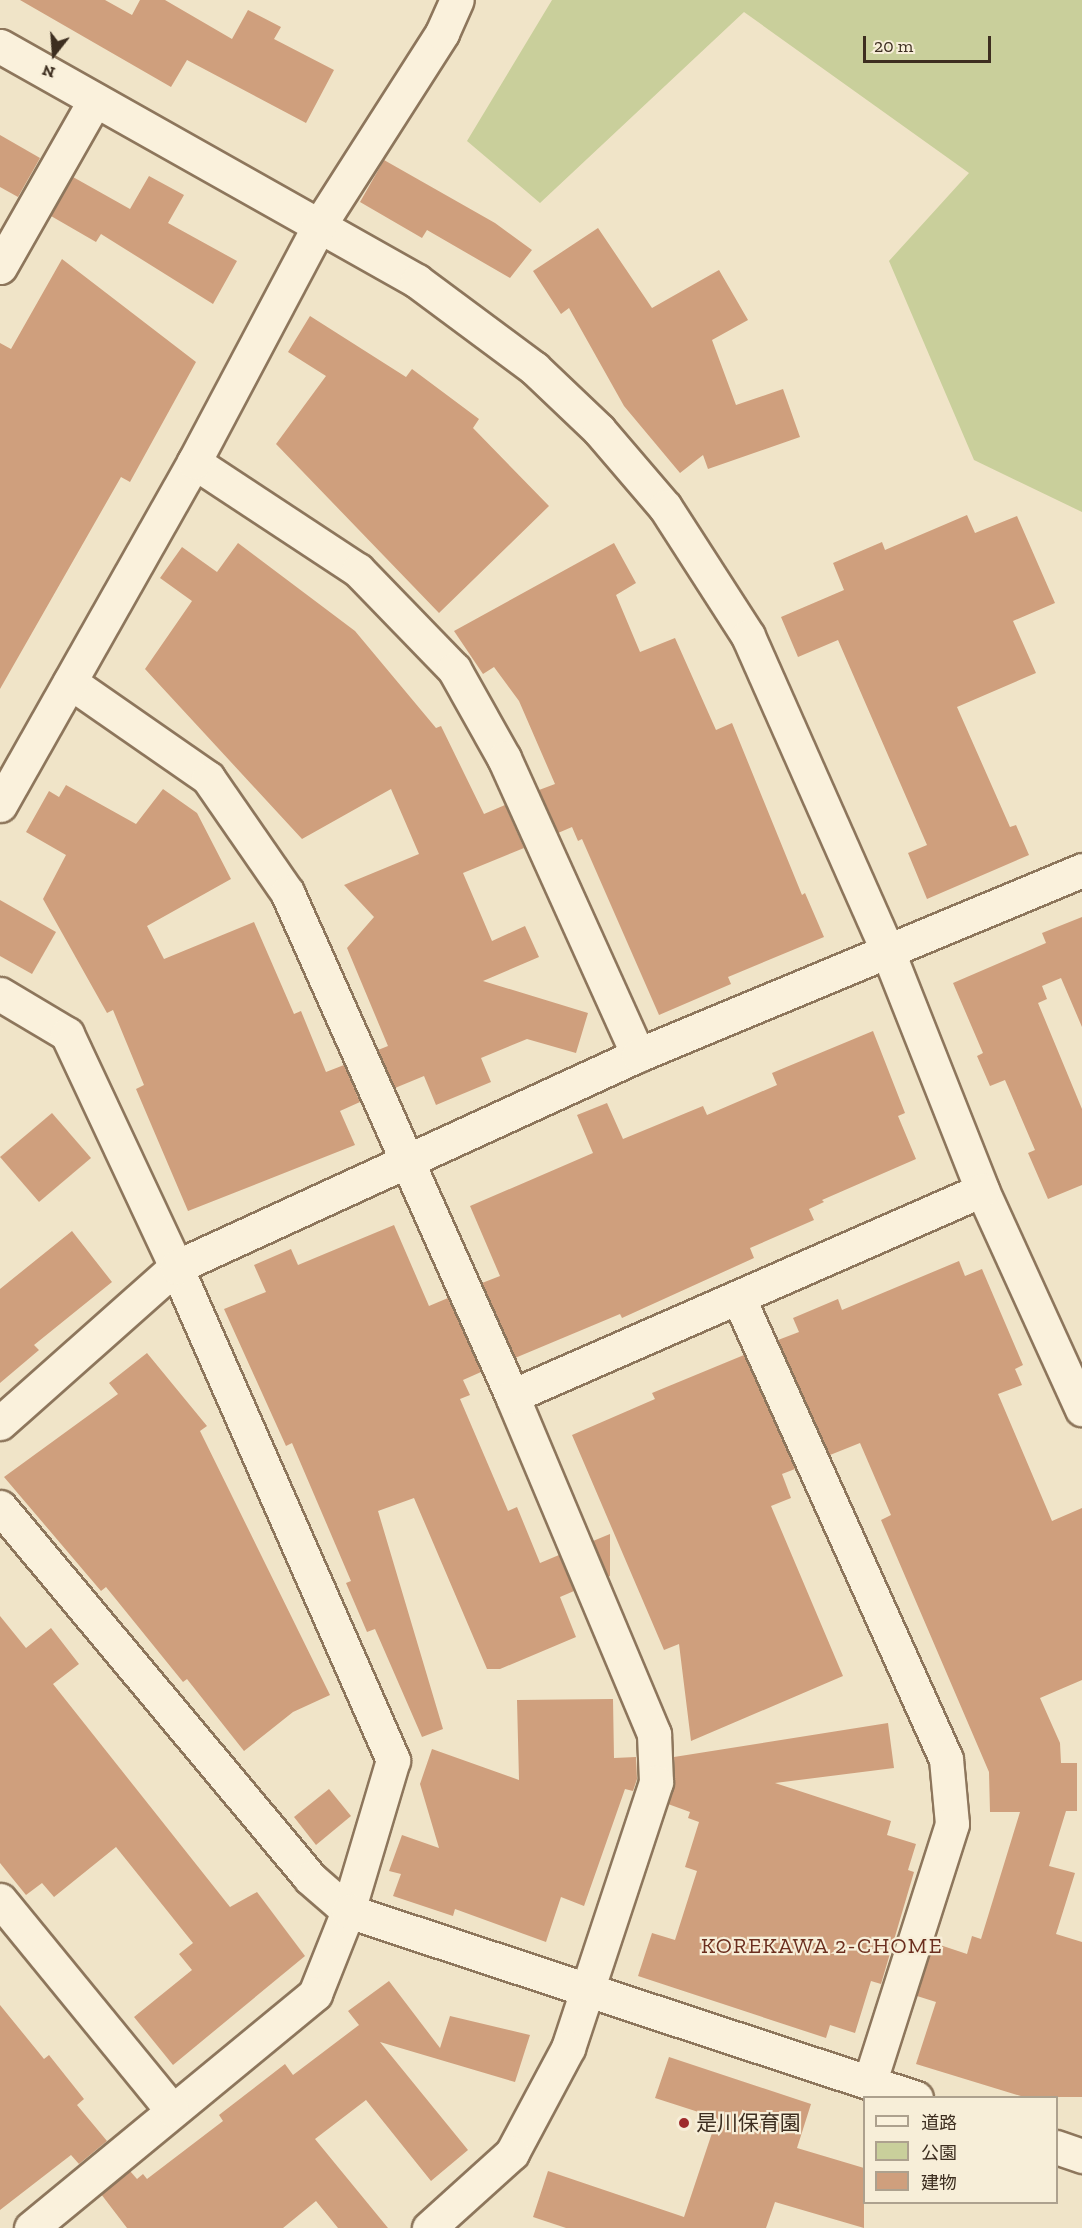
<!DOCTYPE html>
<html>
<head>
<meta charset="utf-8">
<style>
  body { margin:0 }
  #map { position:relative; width:1082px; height:2228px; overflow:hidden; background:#f0e4c8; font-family:"Zilla Slab","Noto Sans JP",serif }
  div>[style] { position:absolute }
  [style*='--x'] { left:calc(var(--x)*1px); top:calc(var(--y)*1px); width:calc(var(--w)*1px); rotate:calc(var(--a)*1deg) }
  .green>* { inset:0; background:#c9cf9b }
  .building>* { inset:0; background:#cf9f7d }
  .roads { filter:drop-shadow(2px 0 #8d765c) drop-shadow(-2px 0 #8d765c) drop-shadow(0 2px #8d765c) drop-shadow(0 -2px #8d765c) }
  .street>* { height:33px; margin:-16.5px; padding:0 16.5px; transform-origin:16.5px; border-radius:16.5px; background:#faf1dc }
  .dots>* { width:16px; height:16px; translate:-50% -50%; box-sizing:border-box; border:3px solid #f7eed8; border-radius:50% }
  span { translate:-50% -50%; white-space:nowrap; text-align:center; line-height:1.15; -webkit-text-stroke:4.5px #f7eed8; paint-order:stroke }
  .poi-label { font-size:21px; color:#3d2e20 }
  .left { translate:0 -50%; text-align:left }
  .neighbourhood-label { font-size:22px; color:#6b2e1e; letter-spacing:1.5px }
  .legend { position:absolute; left:863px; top:2096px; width:195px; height:108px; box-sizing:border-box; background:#f7eed8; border:2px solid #ada18e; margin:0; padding:8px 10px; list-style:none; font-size:18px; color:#3d2e20 }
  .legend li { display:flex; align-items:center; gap:12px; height:30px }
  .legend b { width:30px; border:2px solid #ada18e }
  .north { position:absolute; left:24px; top:24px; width:60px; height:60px; -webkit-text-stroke:4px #f7eed8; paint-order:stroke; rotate:197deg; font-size:16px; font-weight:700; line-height:24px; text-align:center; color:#3d2e20 }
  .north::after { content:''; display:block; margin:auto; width:21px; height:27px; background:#3d2e20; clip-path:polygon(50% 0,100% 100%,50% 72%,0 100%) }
  .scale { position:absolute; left:863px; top:36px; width:128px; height:27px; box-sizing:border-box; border:3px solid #3d2e20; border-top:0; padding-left:8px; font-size:18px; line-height:21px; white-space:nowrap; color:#3d2e20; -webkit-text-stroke:4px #f7eed8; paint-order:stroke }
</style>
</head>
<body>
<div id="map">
  <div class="green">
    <i style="clip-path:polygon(552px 0,1082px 0,1082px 512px,974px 460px,889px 261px,969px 173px,744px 12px,540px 203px,467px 141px)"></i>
  </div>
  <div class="building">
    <i style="clip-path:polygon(20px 0,105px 0,132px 15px,140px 0,165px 0,232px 39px,248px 10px,281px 27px,274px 39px,334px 70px,306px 123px,187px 60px,171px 87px)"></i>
    <i style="clip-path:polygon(0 135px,40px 158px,18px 197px,0 187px)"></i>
    <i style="clip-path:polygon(384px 160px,495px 223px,532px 250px,510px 278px,427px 230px,422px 238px,360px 202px)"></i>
    <i style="clip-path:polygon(149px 176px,184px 195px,168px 223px,237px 261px,213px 304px,101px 234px,96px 242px,51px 216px,73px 177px,130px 209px)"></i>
    <i style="clip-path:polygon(598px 228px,652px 308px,719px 270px,748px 320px,712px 340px,736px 405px,783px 389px,800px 437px,708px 469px,703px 455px,680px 473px,624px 406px,569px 308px,561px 314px,533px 271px)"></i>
    <i style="clip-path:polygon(62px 259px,196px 362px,130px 482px,121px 477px,0 689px,0 343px,11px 349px)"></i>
    <i style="clip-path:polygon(310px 316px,406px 377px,412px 369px,479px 419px,473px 428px,549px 506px,439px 613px,276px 444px,326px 376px,288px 352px)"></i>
    <i style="clip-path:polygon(967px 515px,975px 533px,1017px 516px,1055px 603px,1013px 621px,1036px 673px,957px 707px,1010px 827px,1016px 825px,1029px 855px,927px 899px,908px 853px,927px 845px,838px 640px,798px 657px,781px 617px,844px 590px,833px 563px,882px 542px,885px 550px)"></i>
    <i style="clip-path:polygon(238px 543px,355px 631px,436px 728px,441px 726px,484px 814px,505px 805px,524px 848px,463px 873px,492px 941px,525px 926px,539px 957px,483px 981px,588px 1013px,576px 1053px,527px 1039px,481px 1058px,491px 1082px,436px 1105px,424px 1076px,395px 1088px,378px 1050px,388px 1046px,347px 948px,374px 917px,344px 885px,419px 854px,391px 789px,302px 839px,145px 669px,192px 601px,160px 578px,182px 547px,217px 572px)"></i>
    <i style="clip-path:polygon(614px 543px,636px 583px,616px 595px,640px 652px,675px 638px,716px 730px,732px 723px,802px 895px,805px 893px,824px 937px,728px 977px,731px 984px,659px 1015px,582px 839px,578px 841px,572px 827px,558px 833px,539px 790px,555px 784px,519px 701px,494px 667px,483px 674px,454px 631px)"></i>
    <i style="clip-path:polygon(66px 785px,136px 824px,163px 789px,197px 813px,231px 879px,147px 926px,164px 959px,254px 922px,294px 1014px,301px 1011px,326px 1072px,344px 1065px,360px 1102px,340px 1111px,355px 1145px,188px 1211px,136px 1089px,144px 1085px,113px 1010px,107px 1013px,43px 899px,66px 855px,26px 832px,49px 791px,59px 797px)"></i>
    <i style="clip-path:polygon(0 900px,56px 932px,32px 974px,0 956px)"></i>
    <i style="clip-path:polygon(1082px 917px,1082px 1027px,1061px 978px,1042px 986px,1047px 999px,1038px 1003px,1082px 1109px,1082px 1185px,1048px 1199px,1028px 1153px,1035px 1150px,1005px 1080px,990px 1086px,977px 1056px,983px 1053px,953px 983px,1046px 943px,1042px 933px)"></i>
    <i style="clip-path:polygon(873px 1031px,905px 1113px,898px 1116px,916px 1159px,822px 1200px,824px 1202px,809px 1209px,814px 1220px,750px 1248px,754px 1258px,622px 1318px,620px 1314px,515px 1358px,482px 1283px,500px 1276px,470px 1206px,593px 1153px,577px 1115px,607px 1103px,623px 1139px,703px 1106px,707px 1115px,777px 1085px,772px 1073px)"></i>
    <i style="clip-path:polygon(52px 1113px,91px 1158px,39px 1202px,0 1157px)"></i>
    <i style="clip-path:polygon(394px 1225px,429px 1306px,448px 1298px,481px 1372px,463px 1380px,470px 1395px,460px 1399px,508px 1511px,517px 1507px,540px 1563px,559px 1555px,574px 1591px,560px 1597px,576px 1637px,500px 1669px,487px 1669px,414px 1498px,378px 1511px,443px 1729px,422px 1737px,375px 1629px,367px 1632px,346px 1583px,351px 1581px,292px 1443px,286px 1446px,224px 1309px,266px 1292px,254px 1265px,291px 1249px,298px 1265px)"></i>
    <i style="clip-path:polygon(72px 1231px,112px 1282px,34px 1345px,39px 1350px,0 1383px,0 1289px)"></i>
    <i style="clip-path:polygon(959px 1261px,965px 1276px,982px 1269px,1023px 1365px,1015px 1369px,1022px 1385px,998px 1394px,1052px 1521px,1082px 1508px,1082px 1680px,1040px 1698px,1060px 1743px,1061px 1763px,1077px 1763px,1077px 1811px,1066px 1811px,1049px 1866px,1075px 1873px,1056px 1934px,1082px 1942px,1082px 2097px,1024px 2097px,916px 2064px,936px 2002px,917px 1996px,934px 1943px,967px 1954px,972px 1936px,981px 1939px,1020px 1812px,990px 1812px,989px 1772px,881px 1520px,891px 1515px,860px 1443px,830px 1455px,778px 1340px,799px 1332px,793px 1318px,838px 1299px,842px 1310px)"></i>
    <i style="clip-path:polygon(147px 1353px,207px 1426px,200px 1431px,330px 1695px,293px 1712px,244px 1751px,187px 1679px,183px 1682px,106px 1587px,101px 1591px,4px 1477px,118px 1394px,109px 1383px)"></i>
    <i style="clip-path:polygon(744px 1355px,795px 1469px,782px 1474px,791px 1498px,771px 1506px,843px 1676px,691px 1741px,679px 1644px,664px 1650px,572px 1435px,655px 1399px,652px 1393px)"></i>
    <i style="clip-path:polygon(610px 1534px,610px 1576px,608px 1577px,593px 1541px)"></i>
    <i style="clip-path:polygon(0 1616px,26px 1648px,51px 1628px,79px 1664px,53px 1684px,230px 1907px,257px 1892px,305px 1956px,173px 2065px,134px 2017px,192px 1970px,179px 1954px,193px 1943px,116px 1847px,54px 1897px,42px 1883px,26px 1895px,0 1863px)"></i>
    <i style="clip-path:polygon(613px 1699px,614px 1758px,636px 1757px,637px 1779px,633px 1791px,625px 1789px,584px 1906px,561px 1897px,546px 1942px,455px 1909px,453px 1916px,393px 1896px,401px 1874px,389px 1871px,402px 1835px,439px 1848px,420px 1784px,432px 1749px,519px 1780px,517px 1700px)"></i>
    <i style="clip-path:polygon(888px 1723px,894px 1768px,775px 1783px,891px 1821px,887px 1835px,916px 1844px,908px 1870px,914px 1872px,881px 1984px,871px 1981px,855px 2033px,830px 2025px,826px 2038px,638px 1976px,652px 1933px,675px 1940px,697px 1871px,685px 1867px,699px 1822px,688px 1818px,690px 1812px,668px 1804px,675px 1782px,674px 1757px)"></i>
    <i style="clip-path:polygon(329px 1789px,351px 1816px,316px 1845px,294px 1817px)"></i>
    <i style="clip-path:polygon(389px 1981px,440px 2048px,450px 2016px,530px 2035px,515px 2082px,380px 2042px,468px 2150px,431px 2181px,366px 2100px,315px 2139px,388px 2228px,338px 2228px,316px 2201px,283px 2228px,127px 2228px,101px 2194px,130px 2171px,137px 2179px,143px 2174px,147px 2179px,223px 2121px,219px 2115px,285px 2064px,293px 2075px,359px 2025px,348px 2011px)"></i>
    <i style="clip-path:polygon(0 2005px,44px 2059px,49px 2055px,84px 2099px,77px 2105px,107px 2141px,79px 2164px,71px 2155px,0 2210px)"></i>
    <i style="clip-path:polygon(669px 2057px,811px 2104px,797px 2148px,864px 2168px,864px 2228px,775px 2202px,766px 2228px,566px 2228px,533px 2217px,548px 2171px,684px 2217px,717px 2118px,655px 2098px)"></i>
  </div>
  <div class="roads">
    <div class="street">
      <i style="--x:0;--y:46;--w:479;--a:29.4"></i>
      <i style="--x:417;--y:281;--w:146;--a:36.6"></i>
      <i style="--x:534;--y:368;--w:90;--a:43.6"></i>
      <i style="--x:599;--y:430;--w:101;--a:49.4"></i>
      <i style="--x:665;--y:507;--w:153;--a:57.2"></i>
      <i style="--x:748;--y:636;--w:346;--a:66.1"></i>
      <i style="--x:888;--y:952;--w:256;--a:68.4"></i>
      <i style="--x:982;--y:1190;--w:241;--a:65.5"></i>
      <i style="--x:0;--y:267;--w:192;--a:-60.4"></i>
      <i style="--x:194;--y:462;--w:196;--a:33.4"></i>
      <i style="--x:358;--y:570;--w:138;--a:45.9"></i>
      <i style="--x:454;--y:669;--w:102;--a:60.7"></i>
      <i style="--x:504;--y:758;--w:326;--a:65.7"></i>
      <i style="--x:70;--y:682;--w:168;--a:34.8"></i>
      <i style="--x:208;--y:778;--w:139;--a:55.3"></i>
      <i style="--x:287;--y:892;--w:552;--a:65.94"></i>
      <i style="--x:512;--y:1396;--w:367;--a:67.2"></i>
      <i style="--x:654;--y:1734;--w:48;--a:87.6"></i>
      <i style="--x:656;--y:1782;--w:280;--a:108.3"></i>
      <i style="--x:568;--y:2048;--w:119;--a:118.1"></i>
      <i style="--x:512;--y:2153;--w:112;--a:137.9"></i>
      <i style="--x:0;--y:805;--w:394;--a:-60.5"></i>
      <i style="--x:194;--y:462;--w:269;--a:-62.1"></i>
      <i style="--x:320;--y:224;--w:227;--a:-57.4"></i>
      <i style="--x:442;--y:33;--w:36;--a:-66"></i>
      <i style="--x:0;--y:994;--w:78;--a:30.8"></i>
      <i style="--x:67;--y:1034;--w:257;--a:64.9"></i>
      <i style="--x:176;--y:1267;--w:539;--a:66.24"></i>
      <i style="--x:393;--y:1760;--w:158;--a:106.6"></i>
      <i style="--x:348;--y:1911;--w:89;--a:111.7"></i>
      <i style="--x:315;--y:1994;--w:368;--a:140.5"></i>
      <i style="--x:739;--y:1299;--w:504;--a:65.77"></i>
      <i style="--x:946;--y:1759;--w:65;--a:84.7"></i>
      <i style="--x:952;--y:1824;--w:270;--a:107.7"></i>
      <i style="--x:512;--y:1396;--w:513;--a:-23.67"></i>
      <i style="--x:0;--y:1423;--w:235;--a:-41.6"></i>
      <i style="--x:176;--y:1267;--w:508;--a:-24.65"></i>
      <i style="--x:638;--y:1055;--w:481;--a:-22.6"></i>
      <i style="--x:0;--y:1507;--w:483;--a:50.1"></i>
      <i style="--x:310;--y:1878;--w:50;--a:41"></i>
      <i style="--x:348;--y:1911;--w:598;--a:18.22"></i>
      <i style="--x:0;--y:1900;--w:271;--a:50.7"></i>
      <i style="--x:1056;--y:2147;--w:28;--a:19"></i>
    </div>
  </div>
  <div class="dots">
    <i style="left:684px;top:2123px;background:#9e2a2b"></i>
  </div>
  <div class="poi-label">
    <span class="left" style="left:696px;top:2123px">是川保育園</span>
  </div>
  <div class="neighbourhood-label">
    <span style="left:822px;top:1946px">KOREKAWA 2-CHOME</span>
  </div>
  <ul class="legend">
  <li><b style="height:8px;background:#faf1dc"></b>道路</li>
  <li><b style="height:16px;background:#c9cf9b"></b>公園</li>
  <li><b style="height:16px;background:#cf9f7d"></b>建物</li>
  </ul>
  <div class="north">N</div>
  <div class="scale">20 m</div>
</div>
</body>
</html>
